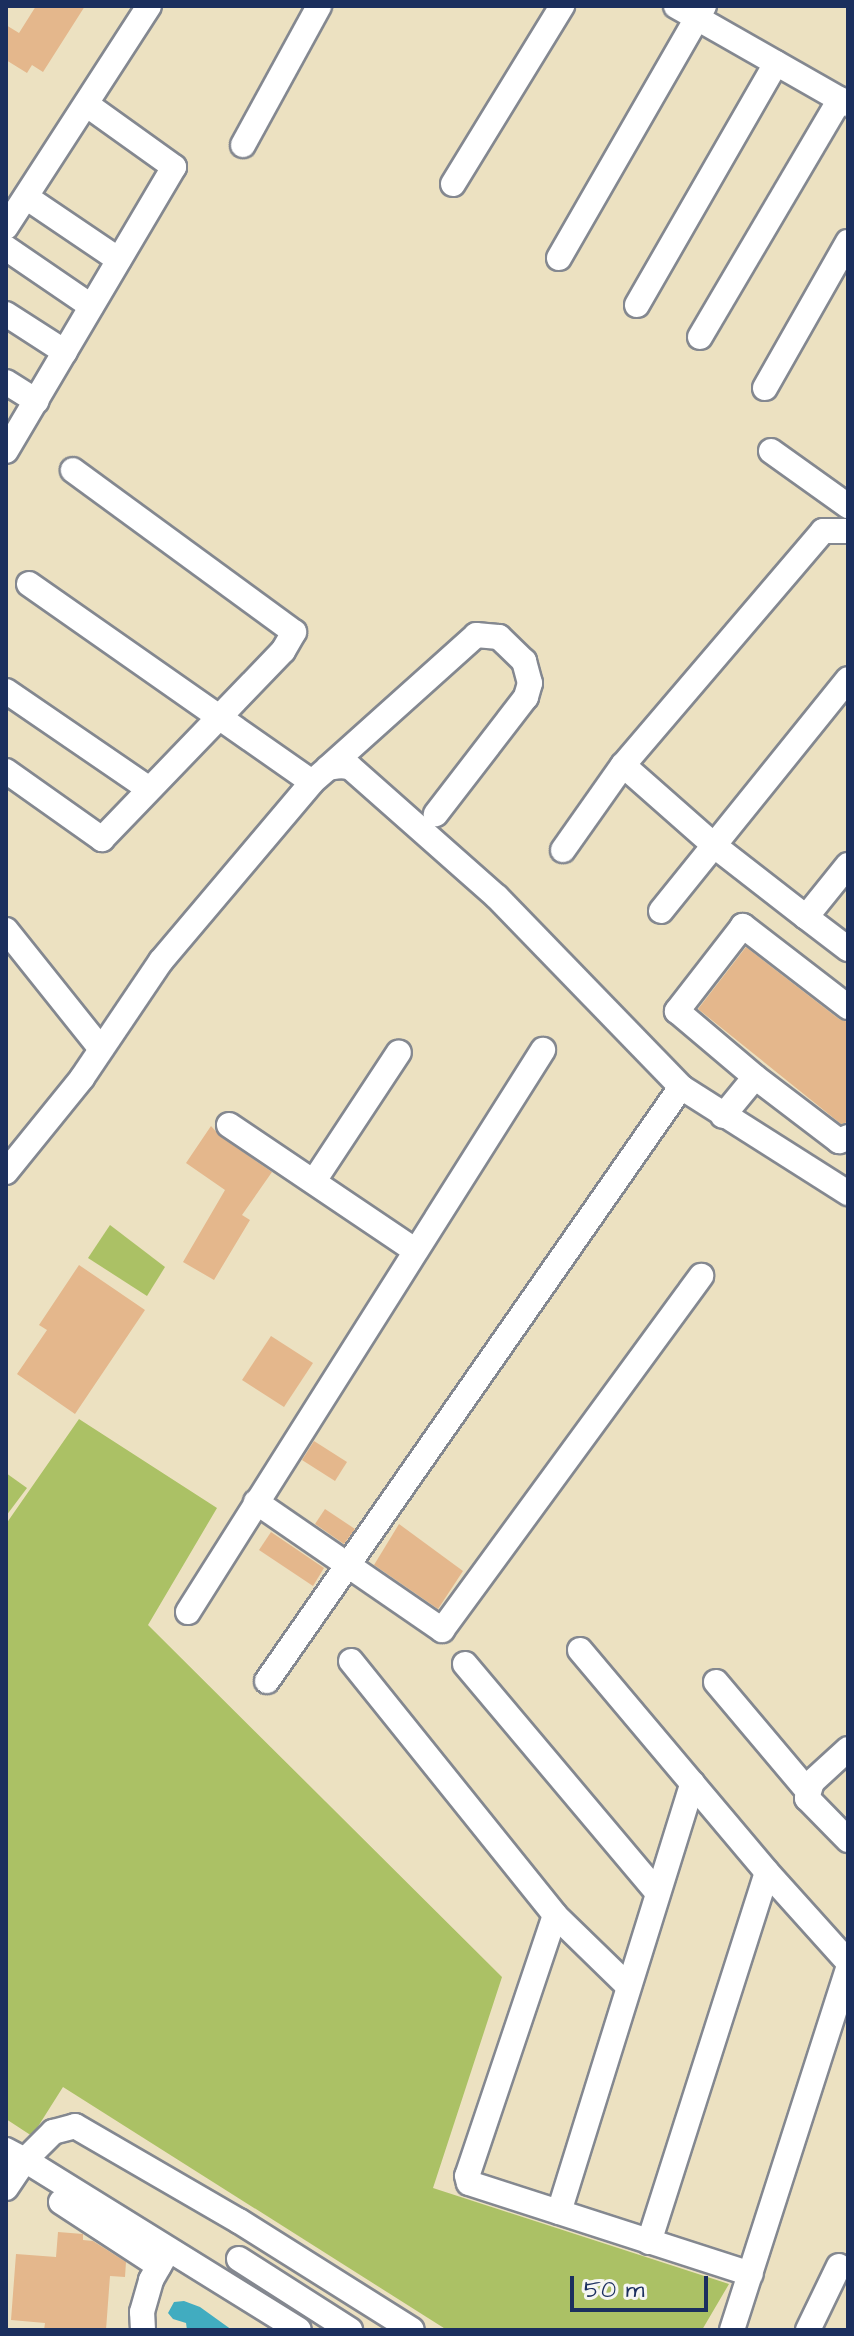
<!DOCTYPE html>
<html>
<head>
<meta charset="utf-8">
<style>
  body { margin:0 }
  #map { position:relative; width:854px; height:2336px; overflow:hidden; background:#ece1c1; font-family:"Architects Daughter",sans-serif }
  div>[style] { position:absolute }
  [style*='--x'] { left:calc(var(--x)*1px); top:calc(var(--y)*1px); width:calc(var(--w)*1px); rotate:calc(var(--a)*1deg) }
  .green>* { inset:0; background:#abc165 }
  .water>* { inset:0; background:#41acc0 }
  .building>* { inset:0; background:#e4b78c }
  .roads { filter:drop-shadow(2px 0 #848890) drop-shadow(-2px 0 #848890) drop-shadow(0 2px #848890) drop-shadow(0 -2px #848890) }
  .minor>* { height:24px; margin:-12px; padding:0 12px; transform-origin:12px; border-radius:12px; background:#fff }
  span { translate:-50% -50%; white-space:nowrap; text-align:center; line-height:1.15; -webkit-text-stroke:7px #f6f6f2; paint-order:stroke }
  .frame { position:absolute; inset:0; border:8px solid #1b2f5e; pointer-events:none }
  .scale { position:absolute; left:570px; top:2276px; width:138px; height:36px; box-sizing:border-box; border:4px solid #1b2f5e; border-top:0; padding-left:10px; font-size:24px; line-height:28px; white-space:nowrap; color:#1b2f5e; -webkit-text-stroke:6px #f6f6f2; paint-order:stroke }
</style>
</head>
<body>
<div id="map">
  <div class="green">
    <i style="clip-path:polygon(110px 1225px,165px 1267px,147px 1296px,88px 1258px)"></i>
    <i style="clip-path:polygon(79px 1419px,217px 1508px,148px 1625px,502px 1977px,433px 2188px,729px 2284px,702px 2330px,447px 2330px,63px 2087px,32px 2136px,6px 2119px,6px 1524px)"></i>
    <i style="clip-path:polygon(6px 1473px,27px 1488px,6px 1516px)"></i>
  </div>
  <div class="water">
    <i style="clip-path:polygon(184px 2301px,200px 2307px,232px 2330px,187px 2330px,186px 2323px,173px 2319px,168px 2313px,174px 2302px)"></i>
  </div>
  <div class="building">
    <i style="clip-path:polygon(36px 6px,85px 6px,43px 72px,32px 65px,27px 73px,6px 60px,6px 25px,19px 33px)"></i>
    <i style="clip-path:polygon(746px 947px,839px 1019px,848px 1022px,848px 1122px,841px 1124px,698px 1009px)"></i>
    <i style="clip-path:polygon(211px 1126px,221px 1137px,272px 1172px,242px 1215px,250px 1220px,214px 1280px,183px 1262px,225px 1190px,186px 1163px)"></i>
    <i style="clip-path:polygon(79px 1265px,145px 1310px,75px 1414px,17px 1374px,47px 1330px,39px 1325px)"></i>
    <i style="clip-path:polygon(271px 1336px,313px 1363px,284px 1407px,242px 1380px)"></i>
    <i style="clip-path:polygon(314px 1441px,347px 1462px,335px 1481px,302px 1460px)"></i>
    <i style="clip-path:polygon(325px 1509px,355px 1529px,344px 1544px,315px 1524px)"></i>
    <i style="clip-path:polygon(399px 1524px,463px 1571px,438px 1609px,374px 1565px)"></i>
    <i style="clip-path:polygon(271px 1532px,324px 1568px,313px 1586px,259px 1550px)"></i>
    <i style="clip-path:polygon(58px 2232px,83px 2234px,83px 2240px,93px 2241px,126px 2262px,125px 2277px,110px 2276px,106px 2330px,44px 2330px,45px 2323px,11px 2320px,16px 2254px,56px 2257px)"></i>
  </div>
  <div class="roads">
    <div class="minor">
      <i style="--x:676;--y:6;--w:198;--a:29.7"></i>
      <i style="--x:243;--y:145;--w:158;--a:-61.3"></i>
      <i style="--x:453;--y:184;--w:209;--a:-58.5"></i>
      <i style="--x:26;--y:197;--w:112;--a:34.1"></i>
      <i style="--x:6;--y:227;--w:263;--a:-57.1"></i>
      <i style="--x:6;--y:248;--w:103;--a:34.3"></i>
      <i style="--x:559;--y:258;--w:291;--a:-60.1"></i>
      <i style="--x:637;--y:305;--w:279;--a:-60.1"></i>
      <i style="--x:6;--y:314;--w:70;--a:32.8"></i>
      <i style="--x:700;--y:337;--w:276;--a:-59.5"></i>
      <i style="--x:6;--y:382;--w:36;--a:32"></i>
      <i style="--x:765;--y:388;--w:168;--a:-60.4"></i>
      <i style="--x:6;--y:451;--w:330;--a:-59.4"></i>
      <i style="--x:174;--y:167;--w:108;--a:-144.4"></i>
      <i style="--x:771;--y:451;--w:95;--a:35.5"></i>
      <i style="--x:848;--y:531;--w:25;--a:180"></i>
      <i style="--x:823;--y:531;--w:308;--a:130.5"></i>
      <i style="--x:623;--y:765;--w:124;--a:41.4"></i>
      <i style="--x:716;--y:847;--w:114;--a:37.9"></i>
      <i style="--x:806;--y:917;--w:67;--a:-51.1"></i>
      <i style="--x:29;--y:584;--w:345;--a:35"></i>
      <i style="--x:6;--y:691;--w:173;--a:34.4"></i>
      <i style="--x:328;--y:768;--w:199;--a:-41.9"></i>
      <i style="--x:476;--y:635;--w:23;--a:5"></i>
      <i style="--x:499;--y:637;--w:35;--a:44"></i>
      <i style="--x:524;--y:661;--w:23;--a:75"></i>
      <i style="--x:530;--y:683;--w:15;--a:106"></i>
      <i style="--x:526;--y:697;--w:148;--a:127.6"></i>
      <i style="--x:6;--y:771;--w:118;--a:35.3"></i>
      <i style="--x:102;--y:839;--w:261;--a:-46.1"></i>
      <i style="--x:283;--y:651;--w:22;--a:-60"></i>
      <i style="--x:294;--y:632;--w:274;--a:-143.8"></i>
      <i style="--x:563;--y:850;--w:104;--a:-54.8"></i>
      <i style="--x:661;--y:911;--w:298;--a:-51.1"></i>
      <i style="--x:806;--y:917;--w:53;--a:37.3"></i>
      <i style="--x:6;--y:930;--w:152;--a:51.4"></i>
      <i style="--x:848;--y:1007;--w:133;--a:-142.4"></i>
      <i style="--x:743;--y:926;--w:108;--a:127.8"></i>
      <i style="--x:677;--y:1011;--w:102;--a:40.2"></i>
      <i style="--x:755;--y:1077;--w:106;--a:37.3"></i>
      <i style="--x:839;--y:1141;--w:10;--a:-24"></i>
      <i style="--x:723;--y:1116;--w:50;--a:-50.6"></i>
      <i style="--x:229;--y:1125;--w:225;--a:34"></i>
      <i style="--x:6;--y:1172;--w:121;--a:-51"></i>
      <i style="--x:82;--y:1078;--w:141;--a:-56"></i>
      <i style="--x:161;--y:961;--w:234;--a:-49.8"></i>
      <i style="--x:312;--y:782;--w:21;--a:-41"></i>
      <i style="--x:328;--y:768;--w:12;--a:-9"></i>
      <i style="--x:340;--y:766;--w:10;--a:6"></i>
      <i style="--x:350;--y:767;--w:196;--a:41.5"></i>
      <i style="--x:497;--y:897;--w:264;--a:45.9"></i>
      <i style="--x:681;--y:1087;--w:198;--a:32.4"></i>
      <i style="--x:314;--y:1181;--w:154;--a:-56.6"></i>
      <i style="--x:256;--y:1502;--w:226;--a:34.5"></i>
      <i style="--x:442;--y:1630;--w:439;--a:-53.8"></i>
      <i style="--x:188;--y:1612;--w:665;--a:-57.72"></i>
      <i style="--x:580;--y:1650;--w:290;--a:49.9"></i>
      <i style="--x:767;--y:1872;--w:121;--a:48"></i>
      <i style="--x:351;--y:1661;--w:326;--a:51.2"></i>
      <i style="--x:555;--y:1915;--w:102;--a:44.2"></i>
      <i style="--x:465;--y:1664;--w:299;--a:49.9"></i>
      <i style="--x:267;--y:1681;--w:724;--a:-55.12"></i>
      <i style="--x:716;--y:1682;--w:141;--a:49.9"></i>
      <i style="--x:848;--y:1749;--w:49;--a:137.5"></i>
      <i style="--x:812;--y:1782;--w:17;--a:107"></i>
      <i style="--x:807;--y:1798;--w:59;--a:45.7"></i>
      <i style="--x:555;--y:1915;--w:275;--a:108.6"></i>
      <i style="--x:467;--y:2176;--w:7;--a:74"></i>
      <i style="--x:469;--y:2183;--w:296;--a:17.9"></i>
      <i style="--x:6;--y:2150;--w:21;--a:28"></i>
      <i style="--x:25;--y:2160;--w:40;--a:-45"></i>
      <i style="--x:53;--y:2132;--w:23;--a:-15"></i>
      <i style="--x:75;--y:2126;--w:190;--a:30.1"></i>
      <i style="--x:239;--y:2221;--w:204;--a:32.2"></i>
      <i style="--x:6;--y:2188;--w:34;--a:-56"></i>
      <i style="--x:25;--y:2160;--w:322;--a:31.8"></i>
      <i style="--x:61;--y:2202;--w:117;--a:33.1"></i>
      <i style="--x:559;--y:2212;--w:449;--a:-72.7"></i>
      <i style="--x:649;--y:2242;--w:388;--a:-72.3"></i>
      <i style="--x:239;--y:2259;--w:132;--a:32.6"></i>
      <i style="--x:143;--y:2330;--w:18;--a:-93"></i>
      <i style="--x:142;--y:2312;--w:33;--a:-74"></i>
      <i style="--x:151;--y:2280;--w:30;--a:-60"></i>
      <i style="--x:732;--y:2330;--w:380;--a:-72.2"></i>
      <i style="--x:808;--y:2330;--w:71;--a:-64.2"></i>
    </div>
  </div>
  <div class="frame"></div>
  <div class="scale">50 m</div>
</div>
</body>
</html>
